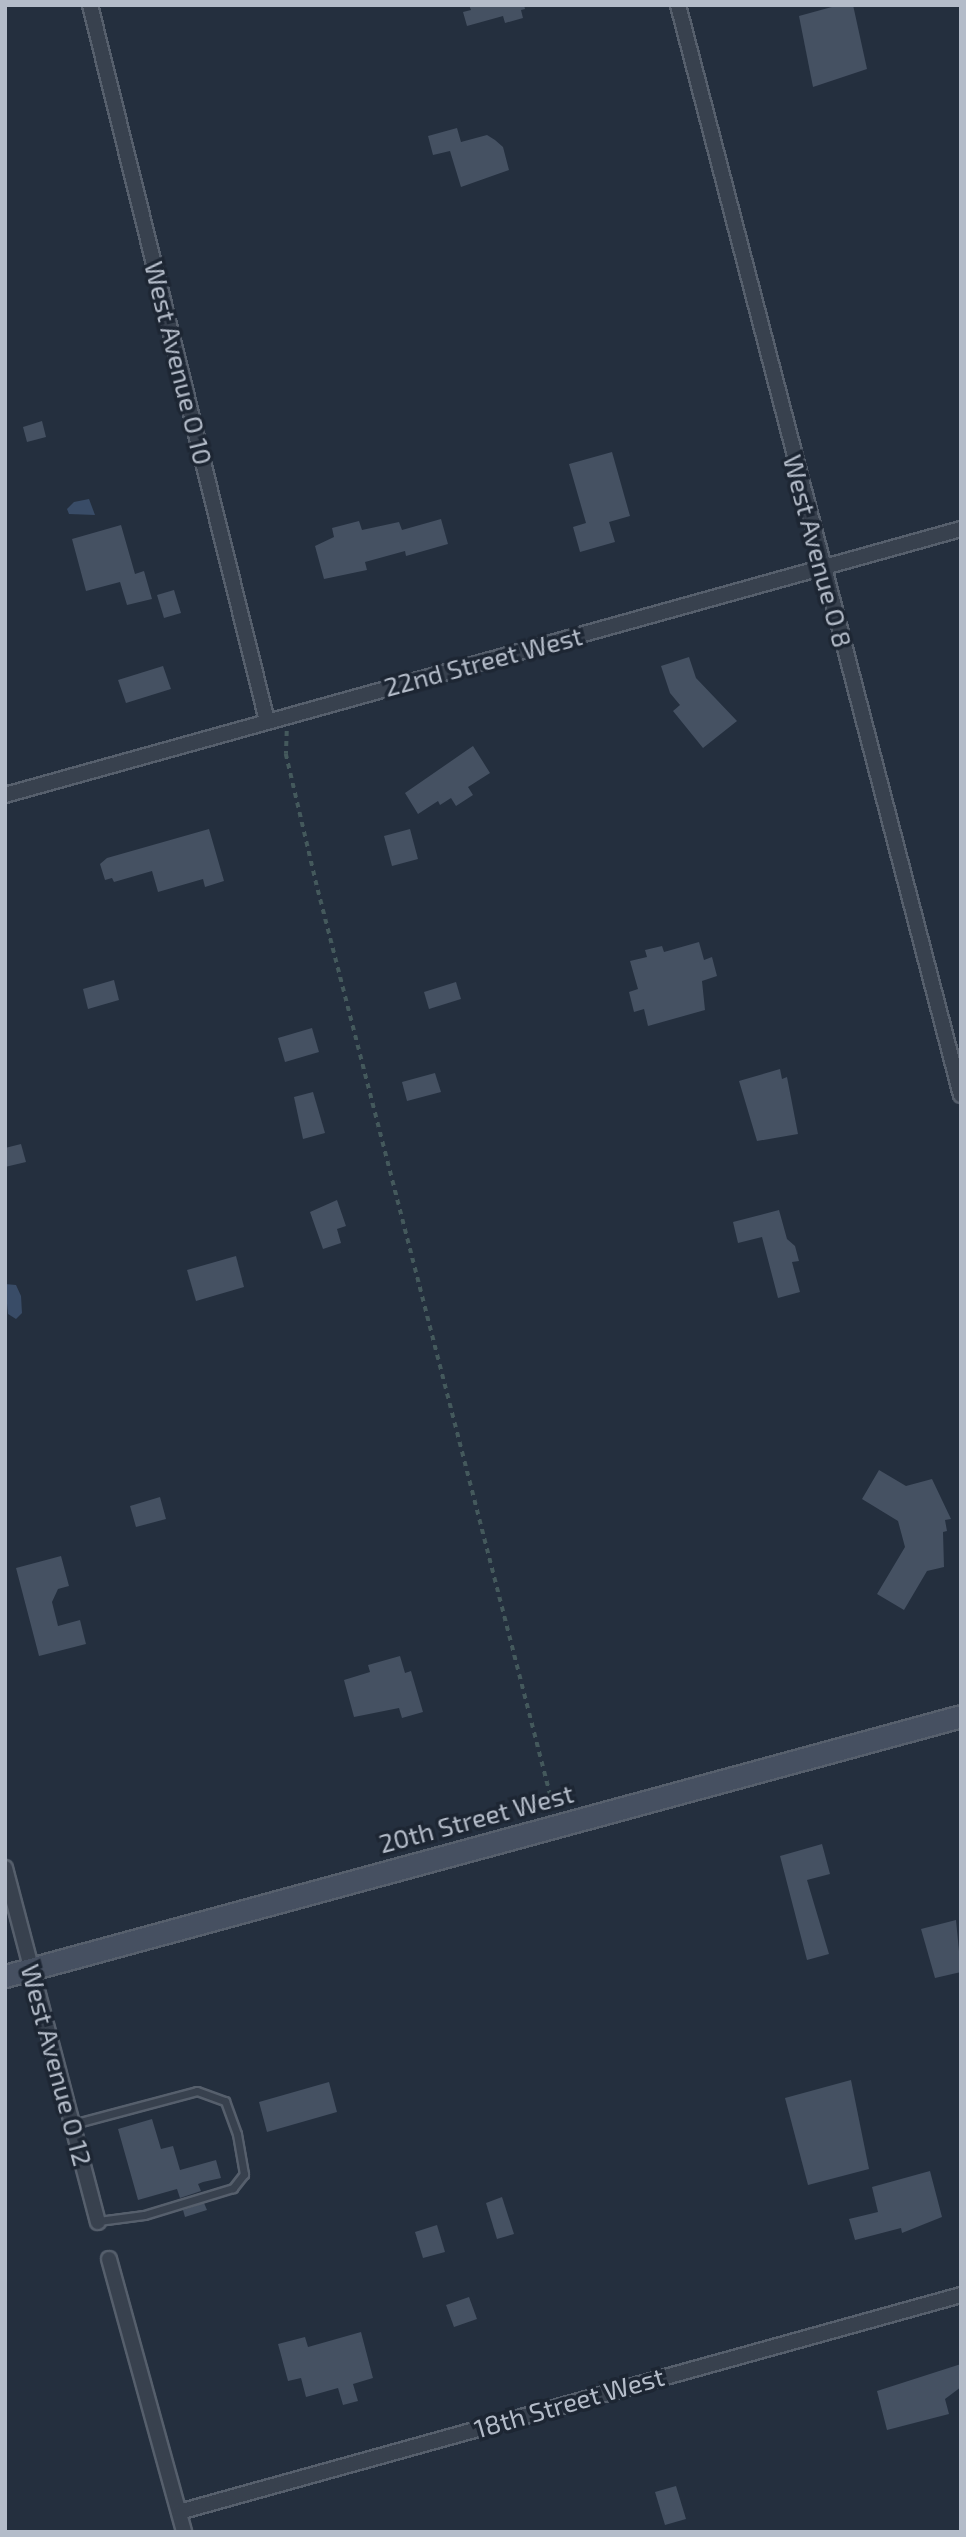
<!DOCTYPE html>
<html>
<head>
<meta charset="utf-8">
<style>
  body { margin:0 }
  #map { position:relative; width:966px; height:2537px; overflow:hidden; background:#242f3e; font-family:"Exo 2",sans-serif }
  div>[style] { position:absolute }
  [style*='--x'] { left:calc(var(--x)*1px); top:calc(var(--y)*1px); width:calc(var(--w)*1px); rotate:calc(var(--a)*1deg) }
  .water>* { inset:0; background:#394c67 }
  .building>* { inset:0; background:#455162 }
  .path>* { height:3.5px; margin-top:-1.75px; transform-origin:0; background:repeating-linear-gradient(90deg,#44595c 0 5px,transparent 0 10px) }
  .roads { filter:drop-shadow(2px 0 #565f6c) drop-shadow(-2px 0 #565f6c) drop-shadow(0 2px #565f6c) drop-shadow(0 -2px #565f6c) }
  .lane>* { height:7px; margin:-3.5px; padding:0 3.5px; transform-origin:3.5px; border-radius:3.5px; background:#38414e }
  .street>* { height:14px; margin:-7px; padding:0 7px; transform-origin:7px; border-radius:7px; background:#38414e }
  .secondary>* { height:21px; margin:-10.5px; padding:0 10.5px; transform-origin:10.5px; border-radius:10.5px; background:#465061 }
  span { translate:-50% -50%; white-space:nowrap; text-align:center; line-height:1.15; -webkit-text-stroke:7px #1d2633; paint-order:stroke }
  .street-label { font-size:26px; color:#b4bcc9 }
  .frame { position:absolute; inset:0; border:7px solid #b4bcc9; pointer-events:none }
</style>
</head>
<body>
<div id="map">
  <div class="water">
    <i style="clip-path:polygon(89px 499px,95px 515px,69px 514px,67px 509px,74px 502px)"></i>
    <i style="clip-path:polygon(5px 1284px,16px 1285px,21px 1296px,22px 1313px,16px 1319px,8px 1314px)"></i>
  </div>
  <div class="building">
    <i style="clip-path:polygon(469px 5px,524px 5px,525px 9px,521px 10px,523px 18px,505px 23px,503px 16px,467px 26px,463px 12px,471px 10px)"></i>
    <i style="clip-path:polygon(839px 5px,853px 5px,867px 69px,813px 87px,799px 16px)"></i>
    <i style="clip-path:polygon(457px 128px,461px 142px,487px 135px,495px 140px,503px 147px,509px 170px,461px 187px,450px 151px,433px 155px,428px 136px)"></i>
    <i style="clip-path:polygon(42px 421px,46px 437px,27px 442px,23px 427px)"></i>
    <i style="clip-path:polygon(612px 452px,630px 516px,609px 522px,615px 542px,580px 552px,573px 527px,586px 523px,569px 464px)"></i>
    <i style="clip-path:polygon(441px 519px,448px 544px,406px 556px,405px 551px,365px 562px,367px 570px,324px 579px,315px 546px,334px 537px,332px 528px,359px 521px,362px 530px,399px 522px,402px 530px)"></i>
    <i style="clip-path:polygon(121px 525px,135px 574px,144px 571px,152px 599px,127px 605px,120px 582px,86px 591px,72px 539px)"></i>
    <i style="clip-path:polygon(174px 590px,181px 613px,164px 618px,157px 595px)"></i>
    <i style="clip-path:polygon(689px 657px,696px 678px,737px 721px,703px 748px,673px 711px,680px 705px,670px 693px,661px 666px)"></i>
    <i style="clip-path:polygon(163px 666px,171px 689px,126px 703px,118px 680px)"></i>
    <i style="clip-path:polygon(473px 746px,490px 773px,468px 787px,473px 795px,456px 806px,451px 798px,440px 805px,438px 801px,418px 814px,405px 793px)"></i>
    <i style="clip-path:polygon(209px 829px,224px 881px,205px 887px,203px 879px,158px 892px,152px 871px,114px 882px,112px 878px,105px 880px,100px 864px,107px 858px)"></i>
    <i style="clip-path:polygon(410px 829px,418px 859px,392px 866px,384px 836px)"></i>
    <i style="clip-path:polygon(699px 942px,704px 960px,712px 957px,717px 976px,702px 981px,705px 1010px,648px 1026px,644px 1009px,634px 1012px,629px 992px,638px 989px,630px 961px,647px 957px,645px 950px,662px 946px,664px 952px)"></i>
    <i style="clip-path:polygon(114px 980px,119px 1000px,88px 1009px,83px 989px)"></i>
    <i style="clip-path:polygon(456px 982px,461px 999px,429px 1009px,424px 992px)"></i>
    <i style="clip-path:polygon(312px 1028px,319px 1052px,285px 1062px,278px 1038px)"></i>
    <i style="clip-path:polygon(780px 1069px,782px 1079px,787px 1077px,798px 1134px,757px 1141px,739px 1081px)"></i>
    <i style="clip-path:polygon(435px 1073px,441px 1092px,407px 1101px,402px 1082px)"></i>
    <i style="clip-path:polygon(313px 1092px,325px 1133px,303px 1139px,294px 1097px)"></i>
    <i style="clip-path:polygon(21px 1144px,26px 1162px,5px 1167px,5px 1148px)"></i>
    <i style="clip-path:polygon(337px 1200px,346px 1226px,337px 1229px,341px 1243px,323px 1249px,310px 1212px)"></i>
    <i style="clip-path:polygon(779px 1210px,787px 1239px,795px 1246px,799px 1261px,792px 1262px,800px 1292px,778px 1298px,762px 1237px,738px 1243px,733px 1222px)"></i>
    <i style="clip-path:polygon(236px 1256px,244px 1287px,196px 1301px,187px 1270px)"></i>
    <i style="clip-path:polygon(879px 1470px,906px 1486px,932px 1479px,951px 1519px,945px 1520px,947px 1531px,943px 1532px,944px 1567px,927px 1571px,904px 1610px,877px 1594px,905px 1547px,898px 1521px,862px 1499px)"></i>
    <i style="clip-path:polygon(160px 1497px,166px 1519px,136px 1527px,130px 1506px)"></i>
    <i style="clip-path:polygon(61px 1556px,69px 1586px,58px 1589px,52px 1602px,58px 1626px,80px 1620px,86px 1644px,39px 1656px,16px 1568px)"></i>
    <i style="clip-path:polygon(400px 1656px,405px 1673px,411px 1671px,423px 1712px,402px 1718px,399px 1708px,354px 1717px,344px 1680px,370px 1672px,368px 1665px)"></i>
    <i style="clip-path:polygon(822px 1844px,830px 1874px,807px 1880px,829px 1954px,807px 1960px,780px 1856px)"></i>
    <i style="clip-path:polygon(956px 1920px,961px 1972px,935px 1978px,921px 1929px)"></i>
    <i style="clip-path:polygon(851px 2080px,869px 2169px,808px 2185px,785px 2098px)"></i>
    <i style="clip-path:polygon(329px 2082px,337px 2112px,267px 2132px,259px 2102px)"></i>
    <i style="clip-path:polygon(152px 2119px,161px 2149px,173px 2146px,180px 2170px,216px 2160px,221px 2178px,203px 2182px,198px 2184px,201px 2191px,180px 2198px,177px 2189px,138px 2200px,118px 2129px)"></i>
    <i style="clip-path:polygon(930px 2171px,942px 2217px,902px 2233px,901px 2228px,855px 2240px,849px 2219px,878px 2212px,872px 2187px)"></i>
    <i style="clip-path:polygon(502px 2197px,514px 2234px,497px 2239px,486px 2203px)"></i>
    <i style="clip-path:polygon(204px 2203px,207px 2210px,185px 2217px,183px 2210px)"></i>
    <i style="clip-path:polygon(437px 2225px,445px 2252px,423px 2258px,415px 2232px)"></i>
    <i style="clip-path:polygon(469px 2297px,477px 2319px,454px 2327px,446px 2305px)"></i>
    <i style="clip-path:polygon(361px 2332px,373px 2378px,353px 2384px,358px 2401px,343px 2405px,338px 2388px,306px 2397px,301px 2378px,288px 2381px,278px 2344px,305px 2337px,308px 2347px)"></i>
    <i style="clip-path:polygon(961px 2364px,961px 2387px,945px 2399px,949px 2414px,887px 2430px,877px 2391px)"></i>
    <i style="clip-path:polygon(676px 2486px,686px 2519px,665px 2525px,655px 2492px)"></i>
  </div>
  <div class="path">
    <i style="--x:287;--y:731;--w:23;--a:92"></i>
    <i style="--x:286;--y:754;--w:140;--a:76.8"></i>
    <i style="--x:318;--y:890;--w:949;--a:75.6"></i>
  </div>
  <div class="roads">
    <div class="lane">
      <i style="--x:73;--y:2124;--w:128;--a:-14.9"></i>
      <i style="--x:197;--y:2091;--w:30;--a:20"></i>
      <i style="--x:225;--y:2101;--w:35;--a:70"></i>
      <i style="--x:237;--y:2134;--w:41;--a:80.1"></i>
      <i style="--x:244;--y:2174;--w:18;--a:128"></i>
      <i style="--x:233;--y:2188;--w:93;--a:163.1"></i>
      <i style="--x:144;--y:2215;--w:46;--a:172.6"></i>
    </div>
    <div class="street">
      <i style="--x:90;--y:5;--w:738;--a:76.11"></i>
      <i style="--x:678;--y:5;--w:1126;--a:75.45"></i>
      <i style="--x:5;--y:795;--w:992;--a:-15.55"></i>
      <i style="--x:5;--y:1868;--w:366;--a:75.3"></i>
      <i style="--x:109;--y:2259;--w:283;--a:74.6"></i>
      <i style="--x:179;--y:2512;--w:812;--a:-15.51"></i>
    </div>
    <div class="secondary">
      <i style="--x:5;--y:1976;--w:991;--a:-15.21"></i>
    </div>
  </div>
  <div class="street-label">
    <span style="left:179px;top:363px;rotate:76deg">West Avenue O 10</span>
    <span style="left:818px;top:551px;rotate:75deg">West Avenue O 8</span>
    <span style="left:483px;top:661px;rotate:-15deg">22nd Street West</span>
    <span style="left:476px;top:1818px;rotate:-15deg">20th Street West</span>
    <span style="left:57px;top:2065px;rotate:75deg">West Avenue O 12</span>
    <span style="left:569px;top:2402px;rotate:-16deg">18th Street West</span>
  </div>
  <div class="frame"></div>
</div>
</body>
</html>
